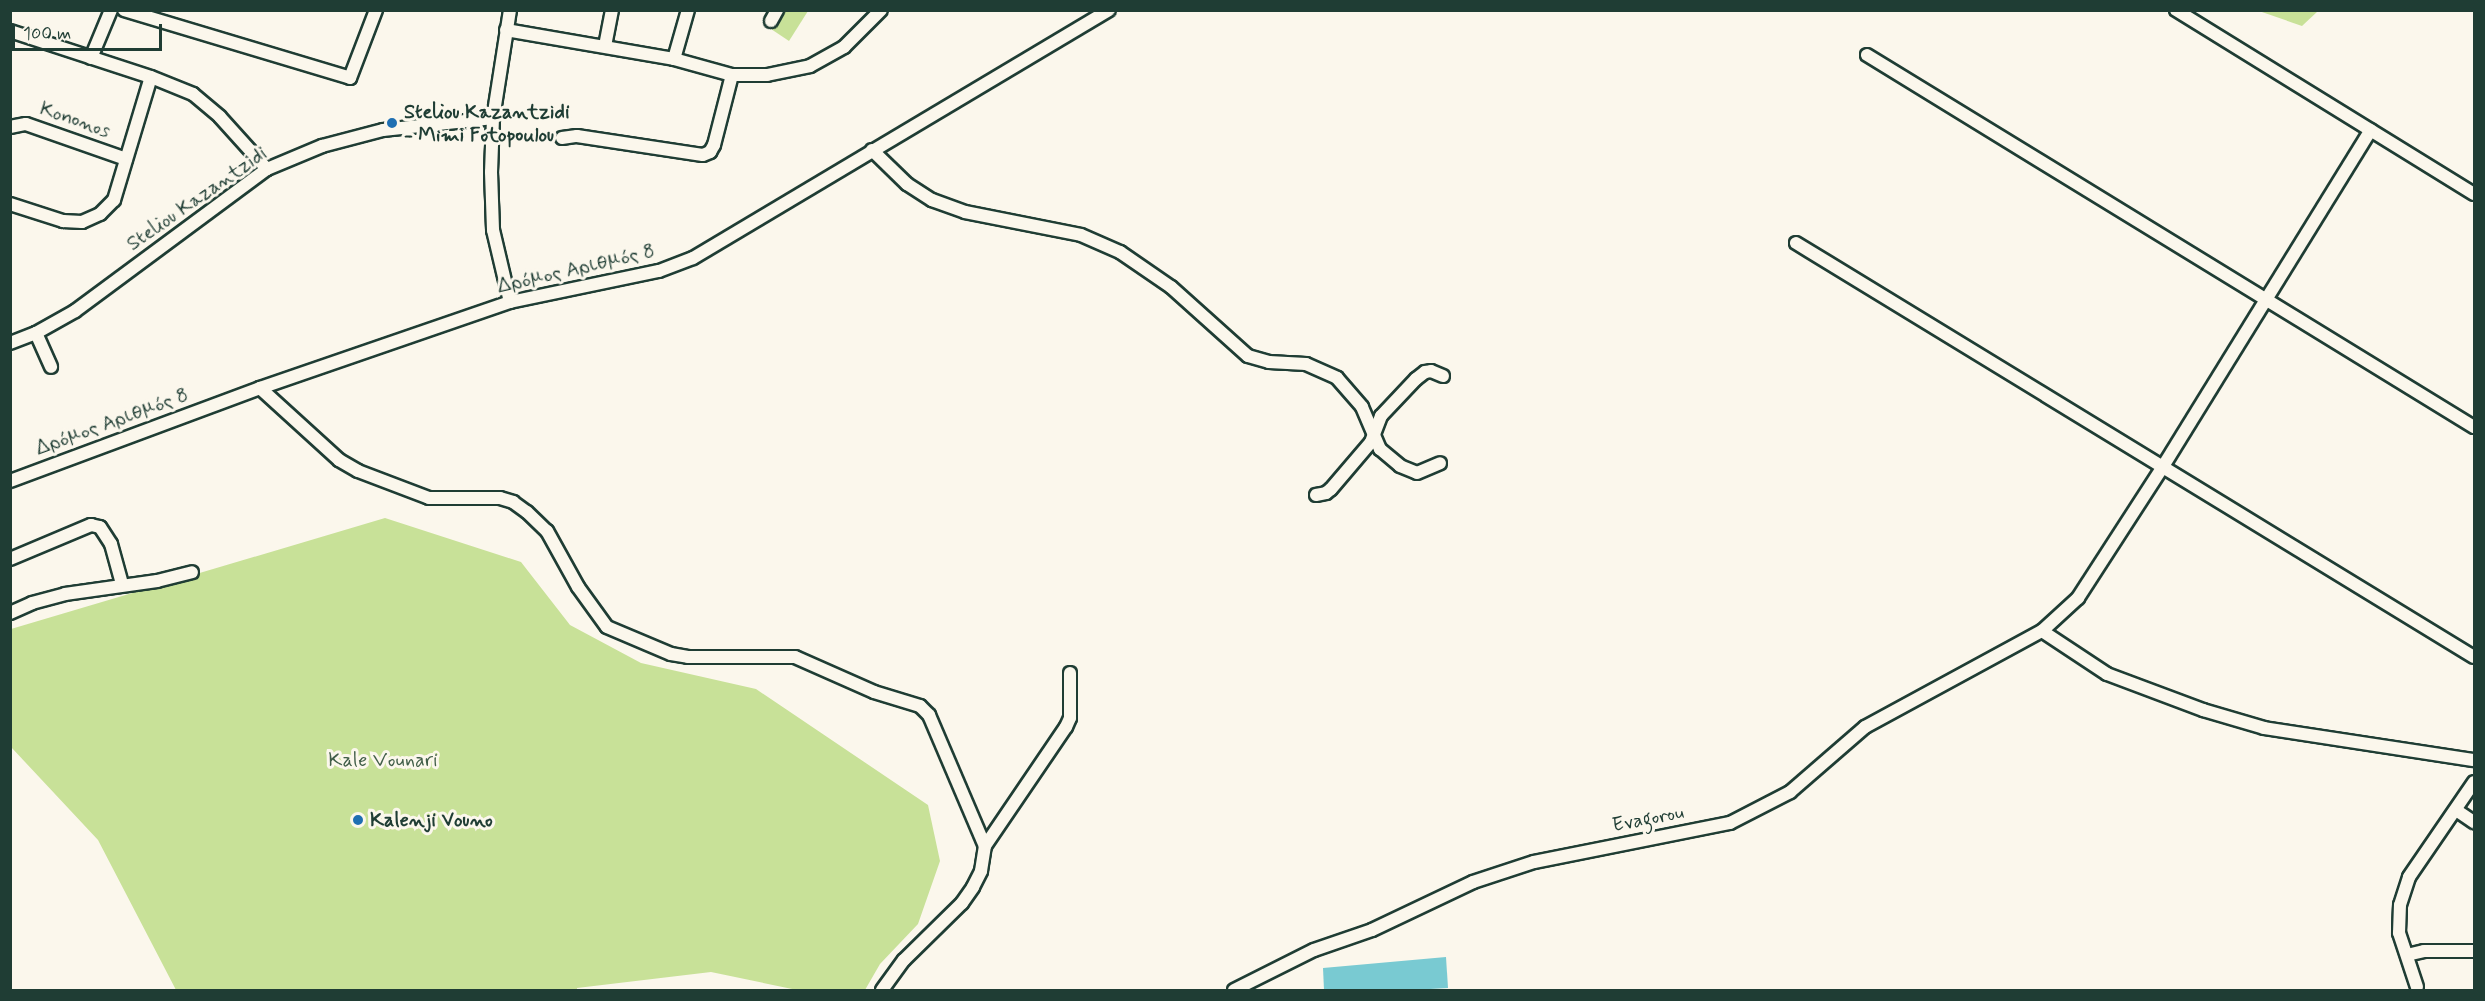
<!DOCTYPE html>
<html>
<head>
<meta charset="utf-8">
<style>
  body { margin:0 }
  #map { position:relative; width:2485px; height:1001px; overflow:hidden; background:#fbf7ec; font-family:Mynerve,sans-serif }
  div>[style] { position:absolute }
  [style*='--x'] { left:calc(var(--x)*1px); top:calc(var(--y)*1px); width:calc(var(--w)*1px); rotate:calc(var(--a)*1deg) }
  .green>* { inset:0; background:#c8e198 }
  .water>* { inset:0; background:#79cad2 }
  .roads { filter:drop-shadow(2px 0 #1f3d34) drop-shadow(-2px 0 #1f3d34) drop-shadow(0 2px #1f3d34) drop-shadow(0 -2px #1f3d34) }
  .minor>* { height:12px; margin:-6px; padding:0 6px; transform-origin:6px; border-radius:6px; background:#fbf7ec }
  .dots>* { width:16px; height:16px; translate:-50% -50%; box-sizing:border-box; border:3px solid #fbf7ec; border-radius:50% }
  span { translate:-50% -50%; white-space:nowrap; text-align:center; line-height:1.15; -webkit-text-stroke:6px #fbf7ec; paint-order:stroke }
  .poi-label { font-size:20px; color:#1f3d34; font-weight:700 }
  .left { translate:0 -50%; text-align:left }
  .street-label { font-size:20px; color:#1f3d34 }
  .park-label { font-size:20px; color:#415e48 }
  .frame { position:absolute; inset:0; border:12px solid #1f3d34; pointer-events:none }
  .scale { position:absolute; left:12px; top:24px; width:150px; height:27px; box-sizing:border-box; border:3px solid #1f3d34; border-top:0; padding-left:8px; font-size:18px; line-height:21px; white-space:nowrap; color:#1f3d34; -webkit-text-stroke:4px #fbf7ec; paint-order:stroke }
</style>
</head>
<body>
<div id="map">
  <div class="green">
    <i style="clip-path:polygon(783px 11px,808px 11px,789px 41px,771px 29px)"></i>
    <i style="clip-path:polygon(2259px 11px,2318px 11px,2302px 26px)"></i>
    <i style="clip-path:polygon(385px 518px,521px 562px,570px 625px,641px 663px,756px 689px,928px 805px,940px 861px,918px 924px,880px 964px,865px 990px,797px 990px,711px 972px,577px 988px,577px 990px,176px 990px,98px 840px,11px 747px,11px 629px)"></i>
  </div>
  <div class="water">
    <i style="clip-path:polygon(1446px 957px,1448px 988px,1413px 990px,1324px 990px,1323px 968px)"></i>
  </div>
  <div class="roads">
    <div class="minor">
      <i style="--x:124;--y:10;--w:236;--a:16.7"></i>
      <i style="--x:350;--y:78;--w:73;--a:-69.1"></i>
      <i style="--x:510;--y:10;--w:109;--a:98.9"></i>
      <i style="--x:493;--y:118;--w:54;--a:92.1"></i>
      <i style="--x:491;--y:172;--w:58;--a:88"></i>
      <i style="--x:493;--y:230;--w:74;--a:76.7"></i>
      <i style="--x:2176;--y:10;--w:350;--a:31.7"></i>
      <i style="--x:771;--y:21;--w:13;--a:-61"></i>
      <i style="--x:506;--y:30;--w:170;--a:9.8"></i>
      <i style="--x:674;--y:59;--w:60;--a:15.4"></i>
      <i style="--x:732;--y:75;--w:35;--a:0"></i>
      <i style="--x:767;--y:75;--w:44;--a:-11.8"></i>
      <i style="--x:810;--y:66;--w:39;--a:-29"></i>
      <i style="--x:844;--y:47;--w:52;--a:-45"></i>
      <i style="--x:10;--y:31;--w:148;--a:18.1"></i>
      <i style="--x:151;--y:77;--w:45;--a:22"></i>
      <i style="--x:193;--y:94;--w:35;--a:40"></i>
      <i style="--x:220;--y:117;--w:70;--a:47.9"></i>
      <i style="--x:605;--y:46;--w:37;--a:-79"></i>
      <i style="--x:1867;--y:55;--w:712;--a:31.5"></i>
      <i style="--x:91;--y:58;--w:52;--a:-67.4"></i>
      <i style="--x:674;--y:59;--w:51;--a:-74.1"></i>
      <i style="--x:10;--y:127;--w:16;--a:-11"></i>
      <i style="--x:26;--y:124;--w:106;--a:19.3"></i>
      <i style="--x:562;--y:138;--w:15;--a:-8"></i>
      <i style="--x:577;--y:136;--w:127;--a:8.6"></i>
      <i style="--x:703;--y:155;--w:8;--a:-23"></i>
      <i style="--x:710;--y:152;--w:8;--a:-60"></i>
      <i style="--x:714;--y:145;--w:72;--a:-75.6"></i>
      <i style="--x:872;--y:150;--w:49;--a:44.2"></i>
      <i style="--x:907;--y:184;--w:30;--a:33"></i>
      <i style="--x:932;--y:200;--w:35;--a:20"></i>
      <i style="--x:965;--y:212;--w:118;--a:11.2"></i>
      <i style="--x:1081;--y:235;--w:43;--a:23.6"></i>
      <i style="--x:1120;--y:252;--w:62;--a:34.5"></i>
      <i style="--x:1171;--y:287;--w:103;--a:41.9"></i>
      <i style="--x:1248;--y:356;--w:22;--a:16"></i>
      <i style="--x:1269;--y:362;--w:37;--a:3"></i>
      <i style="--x:1306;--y:364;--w:34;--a:24"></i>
      <i style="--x:1337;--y:378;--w:38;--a:49"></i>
      <i style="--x:1362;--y:407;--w:46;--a:66.8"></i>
      <i style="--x:1380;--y:449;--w:26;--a:40"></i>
      <i style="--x:1400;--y:466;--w:18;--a:22"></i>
      <i style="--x:1417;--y:473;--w:25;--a:-23"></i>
      <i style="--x:10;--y:204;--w:56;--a:17.8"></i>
      <i style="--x:63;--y:221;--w:19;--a:3"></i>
      <i style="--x:82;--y:222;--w:20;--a:-24"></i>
      <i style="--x:100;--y:214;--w:20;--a:-45"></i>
      <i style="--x:114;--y:200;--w:128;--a:-73.3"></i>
      <i style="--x:1796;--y:243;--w:794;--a:31.41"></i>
      <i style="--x:36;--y:333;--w:37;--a:66"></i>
      <i style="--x:10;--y:343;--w:28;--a:-21"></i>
      <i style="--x:36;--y:333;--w:45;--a:-29.4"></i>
      <i style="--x:75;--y:311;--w:239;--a:-36.5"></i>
      <i style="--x:267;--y:169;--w:60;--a:-22.7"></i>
      <i style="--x:322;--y:146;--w:63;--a:-14.7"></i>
      <i style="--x:383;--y:130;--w:111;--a:-6.2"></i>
      <i style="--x:260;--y:388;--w:107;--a:42.3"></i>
      <i style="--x:339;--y:460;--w:22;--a:30"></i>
      <i style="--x:358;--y:471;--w:76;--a:20.8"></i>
      <i style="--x:429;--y:498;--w:71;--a:0"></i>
      <i style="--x:500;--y:498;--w:14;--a:17"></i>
      <i style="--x:513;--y:502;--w:17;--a:36"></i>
      <i style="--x:527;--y:512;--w:28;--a:44"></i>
      <i style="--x:547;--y:531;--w:64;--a:61"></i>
      <i style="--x:578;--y:587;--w:49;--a:54.1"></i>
      <i style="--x:607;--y:627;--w:69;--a:22.9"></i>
      <i style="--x:671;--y:654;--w:17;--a:10"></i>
      <i style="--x:688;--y:657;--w:107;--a:0"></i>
      <i style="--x:795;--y:657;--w:86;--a:23.9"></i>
      <i style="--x:874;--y:692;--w:48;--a:16.9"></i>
      <i style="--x:920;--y:706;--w:13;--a:45"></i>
      <i style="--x:929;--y:715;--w:142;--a:66.9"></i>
      <i style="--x:10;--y:481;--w:267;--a:-20.4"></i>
      <i style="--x:260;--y:388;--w:264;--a:-19"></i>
      <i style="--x:510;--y:302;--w:152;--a:-11.8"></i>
      <i style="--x:659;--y:271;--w:36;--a:-21"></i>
      <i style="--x:693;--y:258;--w:484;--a:-30.8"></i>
      <i style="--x:1316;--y:495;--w:10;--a:-11"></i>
      <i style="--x:1326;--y:493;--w:6;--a:-39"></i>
      <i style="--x:1331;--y:489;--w:62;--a:-49.6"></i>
      <i style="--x:1371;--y:442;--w:28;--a:-69"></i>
      <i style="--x:1381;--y:416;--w:51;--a:-46.6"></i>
      <i style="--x:1416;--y:379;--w:11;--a:-38"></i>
      <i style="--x:1425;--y:372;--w:6;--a:-9"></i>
      <i style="--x:1431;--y:371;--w:13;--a:23"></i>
      <i style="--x:10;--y:559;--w:88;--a:-22.8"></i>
      <i style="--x:91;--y:525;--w:9;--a:13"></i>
      <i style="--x:100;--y:527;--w:20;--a:57"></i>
      <i style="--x:111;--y:544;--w:41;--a:74.6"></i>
      <i style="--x:10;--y:613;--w:24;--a:-24"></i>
      <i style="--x:32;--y:603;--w:34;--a:-15"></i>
      <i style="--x:65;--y:594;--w:93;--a:-8"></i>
      <i style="--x:157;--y:581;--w:36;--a:-14"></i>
      <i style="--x:2042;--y:631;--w:78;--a:33.5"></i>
      <i style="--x:2107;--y:674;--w:103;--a:20.6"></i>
      <i style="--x:2203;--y:710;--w:64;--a:16.4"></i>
      <i style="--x:2264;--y:728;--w:212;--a:8.7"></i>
      <i style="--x:2456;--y:810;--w:22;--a:34"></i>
      <i style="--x:2407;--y:955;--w:17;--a:-13"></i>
      <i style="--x:2424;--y:951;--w:50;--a:0"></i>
      <i style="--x:2417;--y:987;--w:57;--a:-108.4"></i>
      <i style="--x:2399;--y:933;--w:28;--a:-88"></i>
      <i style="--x:2400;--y:905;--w:29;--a:-72"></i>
      <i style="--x:2409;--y:877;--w:115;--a:-55.6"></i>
      <i style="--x:882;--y:990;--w:37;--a:-54"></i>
      <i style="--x:904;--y:960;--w:81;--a:-44.5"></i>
      <i style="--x:962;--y:903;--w:19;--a:-55"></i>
      <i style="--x:973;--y:887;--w:18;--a:-63"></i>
      <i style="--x:981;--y:871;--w:25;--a:-81"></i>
      <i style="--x:985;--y:846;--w:144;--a:-55.8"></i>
      <i style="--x:1066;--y:727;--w:10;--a:-66"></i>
      <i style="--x:1070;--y:718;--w:45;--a:-90"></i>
      <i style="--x:1234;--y:990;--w:89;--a:-26.6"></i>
      <i style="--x:1314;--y:950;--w:61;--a:-19"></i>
      <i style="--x:1372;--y:930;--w:112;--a:-25.4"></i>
      <i style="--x:1473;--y:882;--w:64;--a:-18.2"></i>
      <i style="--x:1534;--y:862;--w:200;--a:-11.3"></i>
      <i style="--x:1730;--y:823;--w:68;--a:-27.3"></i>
      <i style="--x:1790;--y:792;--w:99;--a:-40.9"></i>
      <i style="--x:1865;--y:727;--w:201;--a:-28.5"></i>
      <i style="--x:2042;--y:631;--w:49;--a:-42.5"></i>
      <i style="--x:2078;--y:598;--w:155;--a:-57.1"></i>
      <i style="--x:2162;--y:468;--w:397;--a:-58.3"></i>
    </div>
  </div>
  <div class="dots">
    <i style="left:392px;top:123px;background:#1f6fb2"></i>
    <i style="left:358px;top:820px;background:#1f6fb2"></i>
  </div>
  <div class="poi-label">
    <span class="left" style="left:404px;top:124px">Steliou Kazantzidi<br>- Mimi Fotopoulou</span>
    <span class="left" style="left:370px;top:820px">Kalenji Vouno</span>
  </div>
  <div class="street-label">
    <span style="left:75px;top:120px;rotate:19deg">Kononos</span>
    <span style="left:197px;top:199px;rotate:-35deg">Steliou Kazantzidi</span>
    <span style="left:576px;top:269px;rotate:-13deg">Δρόμος Αριθμός 8</span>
    <span style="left:112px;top:422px;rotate:-20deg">Δρόμος Αριθμός 8</span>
    <span style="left:1648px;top:819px;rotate:-11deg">Evagorou</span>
  </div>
  <div class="park-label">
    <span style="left:383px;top:760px">Kale Vounari</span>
  </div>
  <div class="frame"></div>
  <div class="scale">100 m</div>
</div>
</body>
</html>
